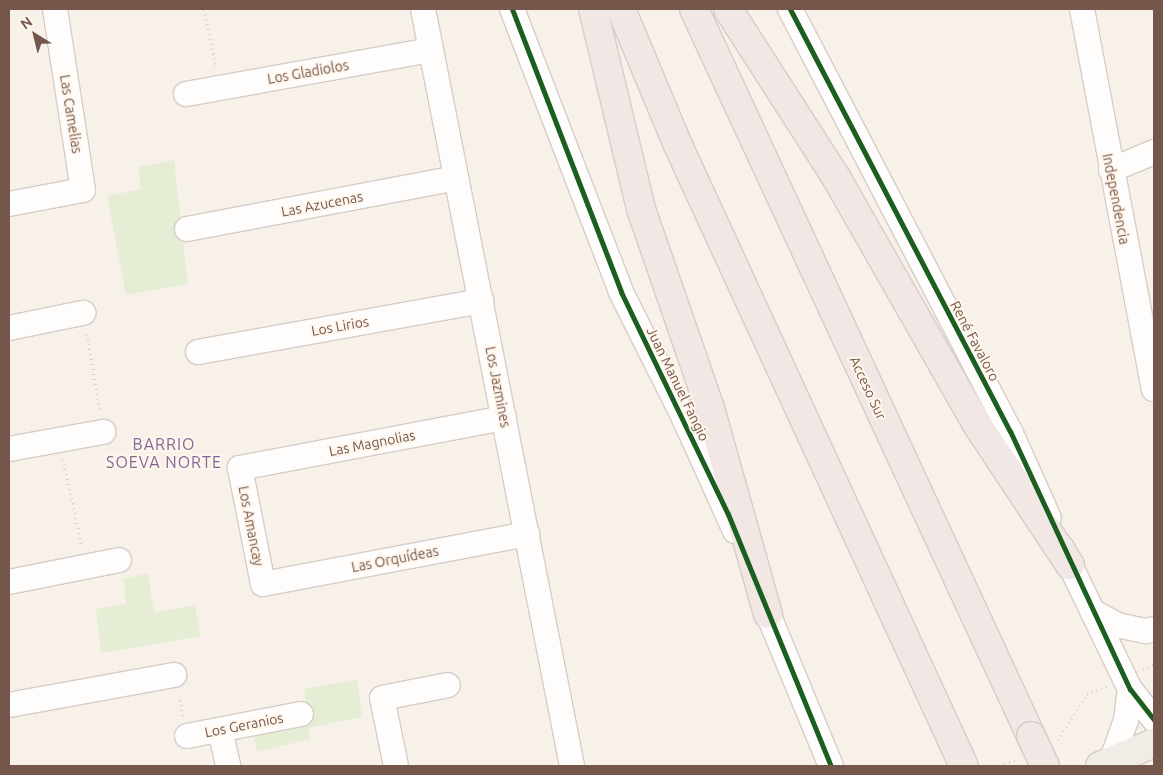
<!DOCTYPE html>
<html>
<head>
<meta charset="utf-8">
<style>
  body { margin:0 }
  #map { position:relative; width:1163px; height:775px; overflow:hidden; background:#f7f1ea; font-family:Ubuntu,sans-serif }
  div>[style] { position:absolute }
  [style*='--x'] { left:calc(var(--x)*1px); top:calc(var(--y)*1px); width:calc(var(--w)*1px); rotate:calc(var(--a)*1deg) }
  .green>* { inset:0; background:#e5edd5 }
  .path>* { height:3px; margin-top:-1.5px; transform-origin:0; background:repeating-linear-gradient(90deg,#dad1ce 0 1px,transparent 0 5px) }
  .roads { filter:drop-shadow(1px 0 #d6ccc7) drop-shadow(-1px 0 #d6ccc7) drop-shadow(0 1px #d6ccc7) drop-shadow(0 -1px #d6ccc7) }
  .minor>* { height:24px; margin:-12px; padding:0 12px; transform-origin:12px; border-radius:12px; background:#fefdfc }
  .major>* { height:28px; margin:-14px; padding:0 14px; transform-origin:14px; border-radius:14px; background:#f2ece6 }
  .highway>* { height:28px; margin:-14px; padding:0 14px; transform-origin:14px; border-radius:14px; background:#f1e7e4 }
  .bridges { filter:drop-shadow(1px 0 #d5cbc6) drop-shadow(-1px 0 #d5cbc6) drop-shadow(0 1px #d5cbc6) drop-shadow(0 -1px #d5cbc6) }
  .highway-bridge>* { height:28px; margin:-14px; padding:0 14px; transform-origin:14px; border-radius:14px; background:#f1e7e4 }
  .cycleway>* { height:5px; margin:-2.5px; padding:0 2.5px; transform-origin:2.5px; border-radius:2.5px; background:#1b5e20 }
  span { translate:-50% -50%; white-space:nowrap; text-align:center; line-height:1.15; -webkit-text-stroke:4px #fff6ec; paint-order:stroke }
  .street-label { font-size:14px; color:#75564b }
  .quarter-label { font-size:16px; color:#836698; letter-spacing:1px }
  .frame { position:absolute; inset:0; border:10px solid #75564b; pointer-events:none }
  .north { position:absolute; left:10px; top:10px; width:50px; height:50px; -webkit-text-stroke:4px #fff6ec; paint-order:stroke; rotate:324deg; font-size:14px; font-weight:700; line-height:20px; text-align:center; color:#75564b }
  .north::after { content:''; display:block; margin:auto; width:18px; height:22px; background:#75564b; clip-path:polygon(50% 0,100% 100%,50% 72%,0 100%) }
</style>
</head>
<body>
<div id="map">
  <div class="green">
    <i style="clip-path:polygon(174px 160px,188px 284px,126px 295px,107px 196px,141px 189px,138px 167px)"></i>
    <i style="clip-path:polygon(148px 574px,154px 612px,195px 605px,201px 636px,101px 653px,96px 609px,126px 604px,124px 578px)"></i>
    <i style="clip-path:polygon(357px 679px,362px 717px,309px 728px,310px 739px,257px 752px,254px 735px,308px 724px,304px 689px)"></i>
  </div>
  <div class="path">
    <i style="--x:204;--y:9;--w:60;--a:78.5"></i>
    <i style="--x:87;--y:334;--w:79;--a:80.5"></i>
    <i style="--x:63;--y:459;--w:89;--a:77.7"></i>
    <i style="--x:1143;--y:669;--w:12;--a:-24"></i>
    <i style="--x:179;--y:695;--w:21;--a:79"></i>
    <i style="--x:1058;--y:740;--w:54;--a:-57.8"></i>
    <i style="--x:1087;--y:694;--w:21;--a:-23"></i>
    <i style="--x:1000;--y:766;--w:20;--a:-24"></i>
  </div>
  <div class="roads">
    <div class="minor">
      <i style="--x:423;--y:9;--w:772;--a:78.86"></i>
      <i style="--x:512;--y:9;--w:303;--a:68.9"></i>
      <i style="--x:621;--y:292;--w:141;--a:63.4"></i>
      <i style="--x:684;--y:418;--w:124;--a:65.7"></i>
      <i style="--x:790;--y:9;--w:476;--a:62.5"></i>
      <i style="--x:1010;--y:431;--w:95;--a:65.9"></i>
      <i style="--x:1082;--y:9;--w:387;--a:79.3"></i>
      <i style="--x:186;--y:94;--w:248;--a:-10.2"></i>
      <i style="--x:1111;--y:170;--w:47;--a:-22.7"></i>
      <i style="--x:9;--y:204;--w:75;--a:-10.7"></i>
      <i style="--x:83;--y:190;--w:183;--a:-98.8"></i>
      <i style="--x:187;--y:229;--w:274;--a:-10.7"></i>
      <i style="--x:9;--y:328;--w:76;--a:-11.5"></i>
      <i style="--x:198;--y:352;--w:288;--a:-10.2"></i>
      <i style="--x:504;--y:418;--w:269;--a:169.3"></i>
      <i style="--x:240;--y:468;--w:118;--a:78.8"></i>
      <i style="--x:263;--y:584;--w:269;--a:-10.7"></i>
      <i style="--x:9;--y:449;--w:96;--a:-10.3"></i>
      <i style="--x:1062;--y:548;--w:157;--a:64.3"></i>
      <i style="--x:1130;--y:689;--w:39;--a:52"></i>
      <i style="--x:9;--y:582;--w:112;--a:-11.3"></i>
      <i style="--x:761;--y:597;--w:183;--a:67.5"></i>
      <i style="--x:1092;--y:611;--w:29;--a:29"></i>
      <i style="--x:1117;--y:625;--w:30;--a:12"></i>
      <i style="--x:1146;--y:631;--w:8;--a:-14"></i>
      <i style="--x:9;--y:705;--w:168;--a:-10.3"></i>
      <i style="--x:220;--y:730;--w:37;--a:77"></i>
      <i style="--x:187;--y:736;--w:116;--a:-10.9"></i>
      <i style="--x:1111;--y:762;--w:45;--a:-70.3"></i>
      <i style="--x:1126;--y:720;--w:31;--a:-83"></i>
      <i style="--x:396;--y:766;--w:69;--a:-101.6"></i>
      <i style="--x:382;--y:698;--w:67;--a:-11.1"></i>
    </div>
    <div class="major">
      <i style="--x:1100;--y:766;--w:59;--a:-23.1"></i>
    </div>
    <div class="highway">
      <i style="--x:593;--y:9;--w:206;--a:76.5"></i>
      <i style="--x:641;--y:209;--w:211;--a:70.9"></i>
      <i style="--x:710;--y:408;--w:214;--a:74.3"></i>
      <i style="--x:621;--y:9;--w:145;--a:67.3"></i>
      <i style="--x:677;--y:143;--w:686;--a:65.27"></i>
      <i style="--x:694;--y:9;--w:801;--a:65.13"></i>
      <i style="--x:728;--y:9;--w:202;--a:57.3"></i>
      <i style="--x:837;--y:179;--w:284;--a:60.3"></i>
      <i style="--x:978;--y:426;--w:167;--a:56.5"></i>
    </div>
  </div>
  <div class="bridges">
    <div class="highway-bridge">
      <i style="--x:1031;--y:736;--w:33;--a:65"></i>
    </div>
  </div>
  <div class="cycleway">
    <i style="--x:512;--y:9;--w:303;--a:68.9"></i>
    <i style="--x:621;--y:292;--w:246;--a:64.3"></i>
    <i style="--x:728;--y:514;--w:272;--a:67.8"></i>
    <i style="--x:790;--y:9;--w:476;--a:62.5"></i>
    <i style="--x:1010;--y:431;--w:285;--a:65.1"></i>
    <i style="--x:1130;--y:689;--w:39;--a:52"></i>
  </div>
  <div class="street-label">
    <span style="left:308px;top:72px;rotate:-10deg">Los Gladiolos</span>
    <span style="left:71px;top:114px;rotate:81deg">Las Camelias</span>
    <span style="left:1116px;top:199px;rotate:79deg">Independencia</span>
    <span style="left:322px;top:204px;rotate:-11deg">Las Azucenas</span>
    <span style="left:340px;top:326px;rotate:-10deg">Los Lirios</span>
    <span style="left:975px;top:341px;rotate:62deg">René Favaloro</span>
    <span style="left:678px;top:384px;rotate:64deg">Juan Manuel Fangio</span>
    <span style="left:498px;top:387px;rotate:79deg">Los Jazmines</span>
    <span style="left:868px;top:388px;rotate:65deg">Acceso Sur</span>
    <span style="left:372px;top:443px;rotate:-11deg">Las Magnolias</span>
    <span style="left:251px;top:526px;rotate:79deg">Los Amancay</span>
    <span style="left:395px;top:559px;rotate:-11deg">Las Orquídeas</span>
    <span style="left:244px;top:725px;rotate:-11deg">Los Geranios</span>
  </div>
  <div class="quarter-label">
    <span style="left:164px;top:453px">BARRIO<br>SOEVA NORTE</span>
  </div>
  <div class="frame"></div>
  <div class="north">N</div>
</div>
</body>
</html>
